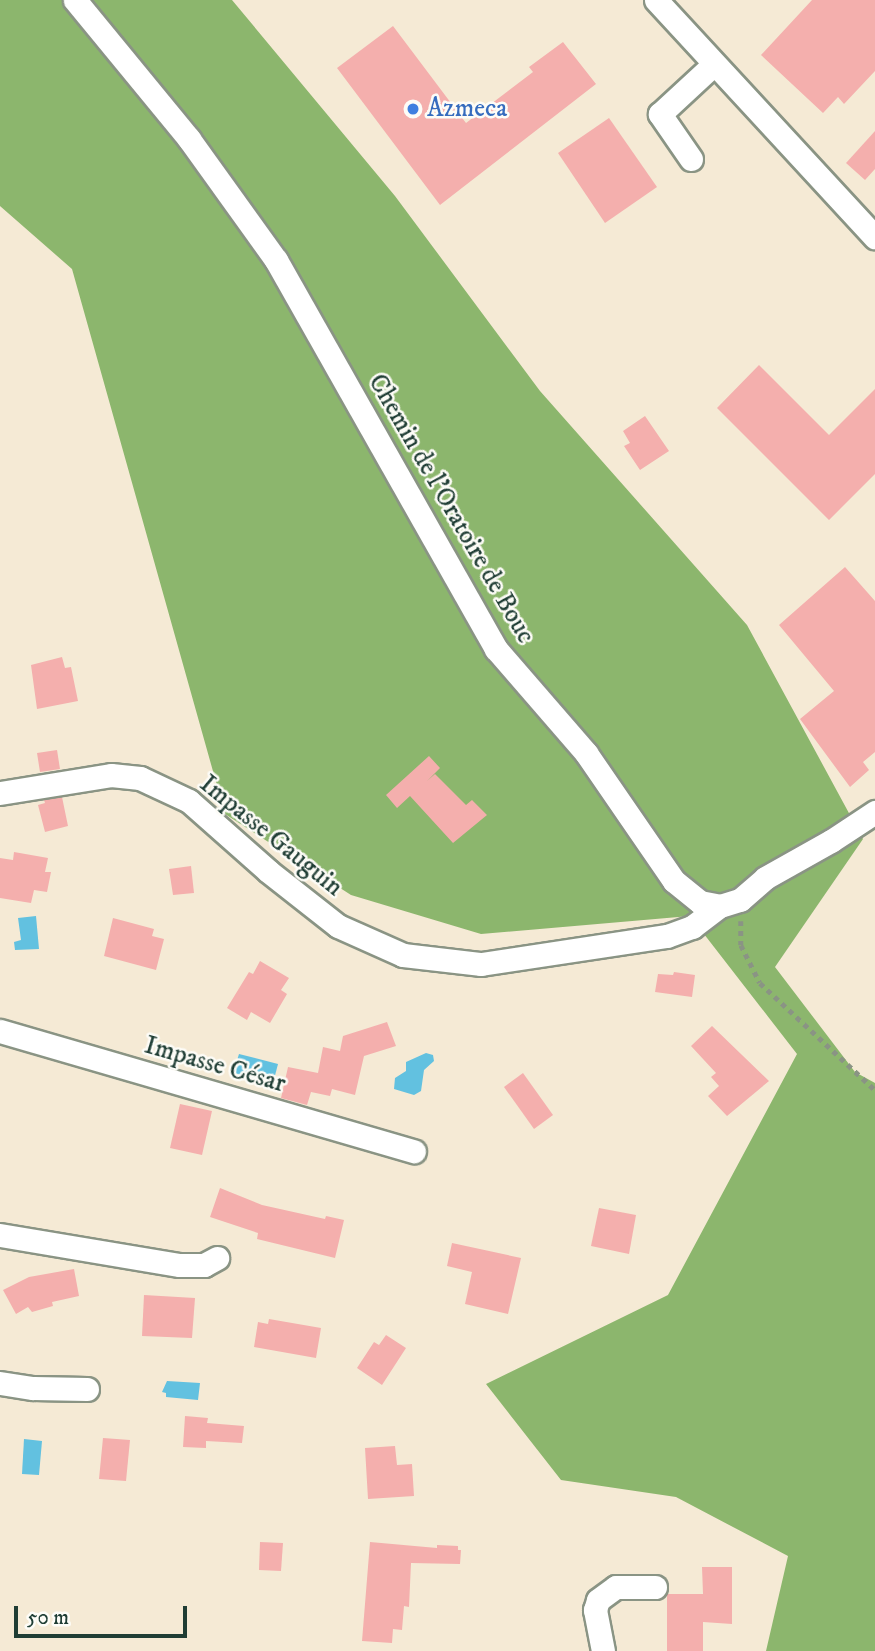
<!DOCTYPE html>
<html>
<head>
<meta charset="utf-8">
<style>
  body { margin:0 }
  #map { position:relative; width:875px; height:1651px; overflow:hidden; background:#f5ead5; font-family:"IM FELL DW Pica",serif }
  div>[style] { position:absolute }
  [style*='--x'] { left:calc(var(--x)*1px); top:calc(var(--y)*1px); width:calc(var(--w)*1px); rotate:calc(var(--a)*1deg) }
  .forest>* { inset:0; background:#8cb66d }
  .water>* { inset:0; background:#62c1e0 }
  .building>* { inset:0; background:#f4afad }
  .path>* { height:4.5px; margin-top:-2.25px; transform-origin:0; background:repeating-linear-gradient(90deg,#8a9484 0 5px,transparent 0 10px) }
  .roads { filter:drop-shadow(2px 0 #8a9484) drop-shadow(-2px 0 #8a9484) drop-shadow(0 2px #8a9484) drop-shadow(0 -2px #8a9484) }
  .minor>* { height:23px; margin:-11.5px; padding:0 11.5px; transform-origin:11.5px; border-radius:11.5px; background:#fff }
  .dots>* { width:19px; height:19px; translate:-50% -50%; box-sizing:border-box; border:4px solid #fdfcf7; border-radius:50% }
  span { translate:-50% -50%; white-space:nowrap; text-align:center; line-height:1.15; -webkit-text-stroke:5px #fdfcf7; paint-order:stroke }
  .shop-label { font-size:26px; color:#366cbe }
  .left { translate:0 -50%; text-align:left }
  .street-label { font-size:26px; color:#1f3d34 }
  .scale { position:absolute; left:14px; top:1606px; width:173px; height:32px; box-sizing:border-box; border:4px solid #1f3d34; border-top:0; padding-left:9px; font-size:21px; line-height:24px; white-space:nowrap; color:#1f3d34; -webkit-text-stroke:5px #fdfcf7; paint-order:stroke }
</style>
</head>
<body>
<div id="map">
  <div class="forest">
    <i style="clip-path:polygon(0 0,232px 0,395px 196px,540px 391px,747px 625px,863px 839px,775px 967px,855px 1072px,875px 1083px,875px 1651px,766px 1651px,788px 1556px,676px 1497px,561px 1480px,486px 1384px,668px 1295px,797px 1054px,690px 916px,481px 934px,351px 895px,225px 814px,72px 269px,0 206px)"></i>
  </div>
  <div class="water">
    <i style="clip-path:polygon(36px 916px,39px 949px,15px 950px,14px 942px,21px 940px,18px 918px)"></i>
    <i style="clip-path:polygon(426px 1053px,433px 1055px,434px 1061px,424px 1070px,421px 1091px,414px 1095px,394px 1089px,395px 1078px,406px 1071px,406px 1062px)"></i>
    <i style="clip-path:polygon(239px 1054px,278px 1064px,273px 1083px,233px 1073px)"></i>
    <i style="clip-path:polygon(167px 1381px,200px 1383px,198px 1400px,166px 1397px,166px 1393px,162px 1392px)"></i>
    <i style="clip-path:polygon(24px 1439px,42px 1441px,39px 1475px,22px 1474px)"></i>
  </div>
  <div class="building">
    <i style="clip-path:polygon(812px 0,875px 0,875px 71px,844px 104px,838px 97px,823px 113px,761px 55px)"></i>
    <i style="clip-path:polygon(393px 26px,466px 123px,533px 72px,529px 67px,563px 42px,596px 84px,440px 205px,337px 68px)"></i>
    <i style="clip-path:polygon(609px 118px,657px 187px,605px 223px,558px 153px)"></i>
    <i style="clip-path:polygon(875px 131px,875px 169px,865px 180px,846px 163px)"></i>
    <i style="clip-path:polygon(759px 365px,829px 435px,875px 389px,875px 474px,829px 520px,717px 408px)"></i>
    <i style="clip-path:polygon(645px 416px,669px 451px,640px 470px,624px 446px,630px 443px,623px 431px)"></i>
    <i style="clip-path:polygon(845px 567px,875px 601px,875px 752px,863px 762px,869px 770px,850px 787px,800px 719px,834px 691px,779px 625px)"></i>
    <i style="clip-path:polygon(62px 657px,65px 668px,71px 667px,78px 701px,37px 709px,31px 665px)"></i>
    <i style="clip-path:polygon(57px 750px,60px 769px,40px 772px,37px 753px)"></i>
    <i style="clip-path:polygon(429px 756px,440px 768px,427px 781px,435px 774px,466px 805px,472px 800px,487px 815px,453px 843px,410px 796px,397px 808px,386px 795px)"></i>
    <i style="clip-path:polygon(62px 797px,68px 826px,45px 832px,38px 805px,45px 803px,44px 800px)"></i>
    <i style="clip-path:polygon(14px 852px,48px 858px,45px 872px,51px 872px,47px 892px,34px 890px,31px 903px,0 898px,0 858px,13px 860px)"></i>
    <i style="clip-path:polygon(191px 866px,194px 893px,173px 895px,169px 869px)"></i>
    <i style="clip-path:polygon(113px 918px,154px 929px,152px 936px,164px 939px,156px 970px,104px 956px)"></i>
    <i style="clip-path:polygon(260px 961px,289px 978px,281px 990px,287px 994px,270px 1023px,251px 1012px,247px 1020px,227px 1008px,249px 972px,253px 974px)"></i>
    <i style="clip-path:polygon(674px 972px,695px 975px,692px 997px,655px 992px,658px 974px,673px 975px)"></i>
    <i style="clip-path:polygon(387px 1022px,396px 1046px,364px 1056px,355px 1095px,332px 1089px,330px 1096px,311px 1092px,307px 1105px,281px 1098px,288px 1067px,318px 1073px,323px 1047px,340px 1051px,343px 1036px)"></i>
    <i style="clip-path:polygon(712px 1026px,769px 1081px,727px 1116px,708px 1096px,719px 1086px,711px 1077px,716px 1073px,691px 1046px)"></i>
    <i style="clip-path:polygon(523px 1073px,553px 1115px,534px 1129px,504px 1087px)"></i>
    <i style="clip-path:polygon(180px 1104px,212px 1111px,202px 1155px,170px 1148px)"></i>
    <i style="clip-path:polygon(220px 1188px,262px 1205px,325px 1219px,326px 1216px,344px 1220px,335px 1258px,257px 1239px,258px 1233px,210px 1217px)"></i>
    <i style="clip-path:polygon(599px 1208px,636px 1215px,629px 1254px,591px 1246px)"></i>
    <i style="clip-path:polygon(452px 1243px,521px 1258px,508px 1314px,465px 1304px,472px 1272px,447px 1266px)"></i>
    <i style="clip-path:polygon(74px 1269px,79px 1296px,52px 1302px,53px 1306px,32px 1312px,28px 1307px,16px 1314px,3px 1290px,29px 1277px)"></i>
    <i style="clip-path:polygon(144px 1295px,195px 1298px,192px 1338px,142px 1336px)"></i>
    <i style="clip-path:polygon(269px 1319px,321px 1328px,316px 1358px,254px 1347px,258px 1322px,268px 1324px)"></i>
    <i style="clip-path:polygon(386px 1335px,406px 1348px,382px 1385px,357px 1368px,374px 1342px,379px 1345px)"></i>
    <i style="clip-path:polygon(185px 1416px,208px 1418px,207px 1423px,244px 1426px,242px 1443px,206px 1441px,206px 1448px,183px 1447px)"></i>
    <i style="clip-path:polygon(103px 1438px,130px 1440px,126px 1481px,99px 1479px)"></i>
    <i style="clip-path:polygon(395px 1446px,397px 1465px,412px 1464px,414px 1496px,368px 1499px,365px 1448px)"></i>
    <i style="clip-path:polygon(260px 1542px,283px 1543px,281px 1571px,259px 1570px)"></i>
    <i style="clip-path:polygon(370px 1542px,437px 1548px,437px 1545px,458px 1546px,458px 1550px,461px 1550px,460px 1564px,411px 1563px,409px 1607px,404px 1606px,402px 1630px,393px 1629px,392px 1643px,362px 1641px)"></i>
    <i style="clip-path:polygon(702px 1567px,732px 1567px,732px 1624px,703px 1622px,703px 1651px,667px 1651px,667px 1594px,703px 1594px)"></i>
  </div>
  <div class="path">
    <i style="--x:741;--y:921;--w:24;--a:90"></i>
    <i style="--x:741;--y:945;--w:42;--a:63.4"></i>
    <i style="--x:760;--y:983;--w:157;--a:42.9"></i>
  </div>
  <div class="roads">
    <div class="minor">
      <i style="--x:75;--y:0;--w:180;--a:50.6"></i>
      <i style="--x:189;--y:139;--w:149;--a:54.3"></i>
      <i style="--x:276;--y:260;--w:447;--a:60.5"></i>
      <i style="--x:496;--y:649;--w:138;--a:49.1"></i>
      <i style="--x:586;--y:753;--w:155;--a:55.5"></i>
      <i style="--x:674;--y:881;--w:33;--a:39"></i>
      <i style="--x:700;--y:902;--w:20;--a:11"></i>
      <i style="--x:720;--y:906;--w:21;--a:-17"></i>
      <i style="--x:740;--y:900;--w:33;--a:-41"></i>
      <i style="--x:765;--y:878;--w:76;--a:-29.3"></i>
      <i style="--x:831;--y:841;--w:53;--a:-33.4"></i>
      <i style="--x:656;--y:0;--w:323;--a:47.3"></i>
      <i style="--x:691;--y:159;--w:55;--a:-124.6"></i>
      <i style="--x:660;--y:114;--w:72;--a:-42.8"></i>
      <i style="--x:0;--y:793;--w:112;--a:-9.2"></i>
      <i style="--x:111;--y:775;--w:29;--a:6"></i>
      <i style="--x:140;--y:778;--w:54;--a:25.1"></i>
      <i style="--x:189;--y:801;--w:106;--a:41.5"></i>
      <i style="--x:268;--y:871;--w:89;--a:38.2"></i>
      <i style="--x:338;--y:926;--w:71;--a:24"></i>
      <i style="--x:403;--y:955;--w:79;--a:6.6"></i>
      <i style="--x:481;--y:964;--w:188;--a:-8.6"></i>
      <i style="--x:667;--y:936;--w:27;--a:-20"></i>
      <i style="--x:692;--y:927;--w:35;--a:-37"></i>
      <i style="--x:0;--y:1031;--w:431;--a:16.2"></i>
      <i style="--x:0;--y:1235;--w:182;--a:9.5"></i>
      <i style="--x:180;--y:1265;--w:24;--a:0"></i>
      <i style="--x:204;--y:1265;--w:15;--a:-28"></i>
      <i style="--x:0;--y:1383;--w:33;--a:9"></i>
      <i style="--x:33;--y:1388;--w:54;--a:1.1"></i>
      <i style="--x:603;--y:1651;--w:42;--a:-101"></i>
      <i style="--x:595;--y:1610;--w:10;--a:-73"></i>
      <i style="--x:598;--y:1600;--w:22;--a:-36"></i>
      <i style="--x:616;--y:1587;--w:39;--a:0"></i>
    </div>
  </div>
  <div class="dots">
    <i style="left:413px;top:109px;background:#3f7fe0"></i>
  </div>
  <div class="shop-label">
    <span class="left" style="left:427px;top:109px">Azmeca</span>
  </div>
  <div class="street-label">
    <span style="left:451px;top:509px;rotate:60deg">Chemin de l'Oratoire de Bouc</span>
    <span style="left:271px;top:836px;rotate:39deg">Impasse Gauguin</span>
    <span style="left:215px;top:1065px;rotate:16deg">Impasse César</span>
  </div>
  <div class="scale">50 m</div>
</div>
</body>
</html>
